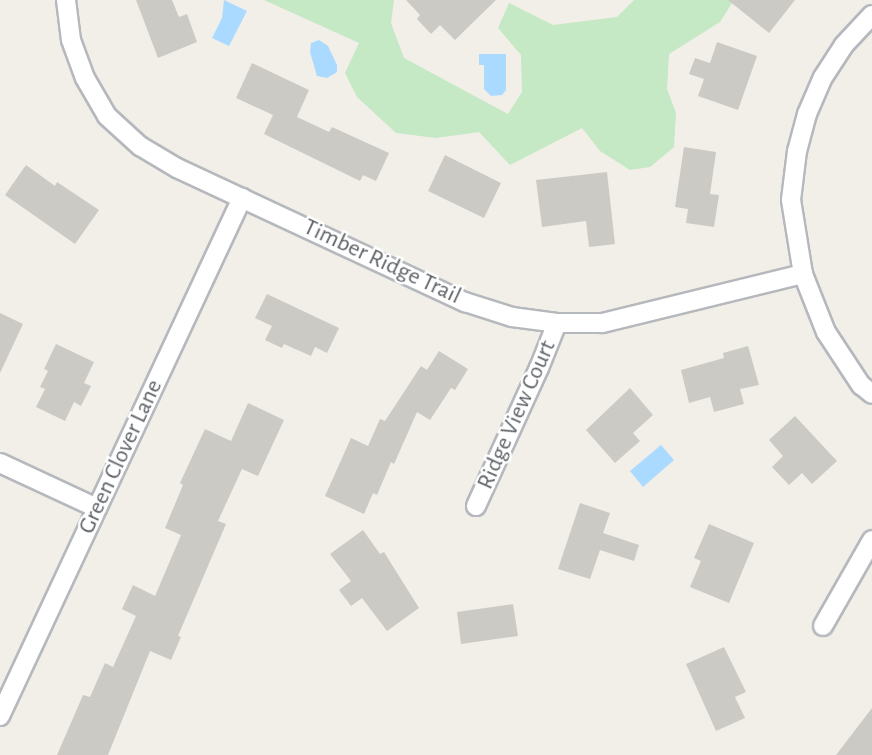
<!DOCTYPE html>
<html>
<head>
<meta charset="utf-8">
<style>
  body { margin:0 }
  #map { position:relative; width:872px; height:755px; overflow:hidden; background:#f1efe8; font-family:"Alegreya Sans",sans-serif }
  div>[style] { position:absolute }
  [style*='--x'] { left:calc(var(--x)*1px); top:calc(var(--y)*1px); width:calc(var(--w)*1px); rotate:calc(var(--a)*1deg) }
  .green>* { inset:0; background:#c5e8c5 }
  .water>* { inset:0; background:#aadaff }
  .building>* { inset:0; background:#cccac5 }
  .roads { filter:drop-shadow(2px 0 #b5b8bc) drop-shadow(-2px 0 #b5b8bc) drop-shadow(0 2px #b5b8bc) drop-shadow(0 -2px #b5b8bc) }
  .street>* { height:18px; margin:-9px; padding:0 9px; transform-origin:9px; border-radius:9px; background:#fff }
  span { translate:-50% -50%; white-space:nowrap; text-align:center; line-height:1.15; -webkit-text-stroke:5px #fff; paint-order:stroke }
  .street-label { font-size:24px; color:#5f6368 }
</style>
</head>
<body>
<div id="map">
  <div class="green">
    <i style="clip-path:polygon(264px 0,394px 0,391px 23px,404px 58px,508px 114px,522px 92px,521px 55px,498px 28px,509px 3px,553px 25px,617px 17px,634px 0,734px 0,720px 22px,669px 54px,667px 89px,676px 113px,674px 147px,650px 167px,630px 170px,600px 151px,582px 128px,510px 165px,479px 132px,436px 138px,396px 133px,357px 97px,345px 73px,359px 43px)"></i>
  </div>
  <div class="water">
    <i style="clip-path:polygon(224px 0,247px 11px,229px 46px,212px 38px,222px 18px)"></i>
    <i style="clip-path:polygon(319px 40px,328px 46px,337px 65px,337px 72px,327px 78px,317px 76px,310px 52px,311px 43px)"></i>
    <i style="clip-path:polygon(479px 54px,506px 54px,506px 90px,502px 95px,491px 96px,484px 89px,484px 65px,479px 65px)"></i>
    <i style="clip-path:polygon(661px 445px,674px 460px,643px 487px,630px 471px)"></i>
  </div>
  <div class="building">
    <i style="clip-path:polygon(136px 0,172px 0,179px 17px,187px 14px,197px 42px,158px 58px)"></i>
    <i style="clip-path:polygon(406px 0,496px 0,455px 40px,440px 25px,431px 34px,417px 19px,420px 15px)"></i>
    <i style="clip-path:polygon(728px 0,795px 0,769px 33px)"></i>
    <i style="clip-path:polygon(717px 42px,757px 56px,738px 110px,698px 96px,704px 79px,689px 74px,695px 58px,710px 63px)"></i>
    <i style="clip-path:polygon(252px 63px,309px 90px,297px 117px,329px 132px,332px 127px,389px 153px,376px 181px,363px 175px,360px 181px,264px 134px,273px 115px,236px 98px)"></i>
    <i style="clip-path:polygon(684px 147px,716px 152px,710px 194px,719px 195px,714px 227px,686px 223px,688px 209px,675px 207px)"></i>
    <i style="clip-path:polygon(445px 155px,501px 183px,484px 218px,428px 191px)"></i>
    <i style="clip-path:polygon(26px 165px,55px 186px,57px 182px,99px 210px,75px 244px,5px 195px)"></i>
    <i style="clip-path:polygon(607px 172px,615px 244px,589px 247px,586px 221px,542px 227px,536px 180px)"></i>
    <i style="clip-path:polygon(267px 294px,339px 328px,327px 353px,315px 347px,311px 356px,284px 344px,282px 348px,265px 340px,272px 326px,255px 318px)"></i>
    <i style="clip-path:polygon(0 313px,23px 324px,0 373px)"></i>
    <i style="clip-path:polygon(56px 344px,94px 362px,84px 383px,91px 386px,81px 406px,74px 402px,65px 421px,36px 407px,45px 389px,40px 387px,48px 371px,44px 369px)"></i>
    <i style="clip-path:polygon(748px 346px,759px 385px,740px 389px,744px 404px,714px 412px,710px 397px,689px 403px,681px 370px,724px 358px,723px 353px)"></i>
    <i style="clip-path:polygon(439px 351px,468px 369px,455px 390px,451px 388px,430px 420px,417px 412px,394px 464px,391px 462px,377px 495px,373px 493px,364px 514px,325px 496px,351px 438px,368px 446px,380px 419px,385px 421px,421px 366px,427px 370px)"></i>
    <i style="clip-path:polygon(630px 388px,653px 415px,633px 433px,640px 441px,615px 463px,586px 430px)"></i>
    <i style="clip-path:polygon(248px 403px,284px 420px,258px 476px,242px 469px,218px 521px,226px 524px,178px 636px,181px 637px,171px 660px,150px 651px,108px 755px,57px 755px,83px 695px,90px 697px,105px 663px,113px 667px,136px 616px,122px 609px,133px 585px,155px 596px,181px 535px,165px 528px,183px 485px,180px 483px,205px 429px,231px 441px)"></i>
    <i style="clip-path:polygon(795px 416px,837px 461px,812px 484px,802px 473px,789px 485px,772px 467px,783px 456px,769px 440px)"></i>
    <i style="clip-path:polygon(580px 503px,610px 513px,603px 533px,639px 545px,634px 561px,600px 550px,590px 579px,558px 569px)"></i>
    <i style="clip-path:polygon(709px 524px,754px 543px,729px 603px,690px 587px,701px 561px,694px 558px)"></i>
    <i style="clip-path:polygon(363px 530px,380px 554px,384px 552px,419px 608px,387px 631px,362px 598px,351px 606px,339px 590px,351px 581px,330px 554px)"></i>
    <i style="clip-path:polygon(513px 604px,518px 636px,461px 644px,457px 612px)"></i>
    <i style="clip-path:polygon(724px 647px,746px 692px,735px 697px,745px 718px,716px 731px,686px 664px)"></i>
    <i style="clip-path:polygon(872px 708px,872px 755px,836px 755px)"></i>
  </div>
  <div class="roads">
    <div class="street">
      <i style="--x:66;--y:0;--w:40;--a:82.9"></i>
      <i style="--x:71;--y:40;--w:40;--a:69.8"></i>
      <i style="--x:85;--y:78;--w:44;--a:59.9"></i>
      <i style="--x:107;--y:116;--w:45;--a:42.3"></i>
      <i style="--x:140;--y:146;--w:43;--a:30.7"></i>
      <i style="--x:177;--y:168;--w:318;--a:25"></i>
      <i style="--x:465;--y:302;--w:49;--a:17.7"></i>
      <i style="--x:512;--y:317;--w:45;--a:7.6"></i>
      <i style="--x:557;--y:323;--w:45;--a:0"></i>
      <i style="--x:602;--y:323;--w:207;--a:-13.7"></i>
      <i style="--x:872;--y:15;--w:41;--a:133"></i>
      <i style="--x:844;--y:45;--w:38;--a:123"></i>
      <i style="--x:823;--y:77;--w:40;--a:113.4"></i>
      <i style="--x:807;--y:114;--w:38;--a:105"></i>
      <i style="--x:797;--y:151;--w:49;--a:97"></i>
      <i style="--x:791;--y:200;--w:75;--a:80.8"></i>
      <i style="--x:803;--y:274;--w:62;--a:68.4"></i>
      <i style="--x:826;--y:332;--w:64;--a:56.6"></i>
      <i style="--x:861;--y:385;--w:14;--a:39"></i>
      <i style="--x:0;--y:463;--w:107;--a:24.9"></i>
      <i style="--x:476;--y:506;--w:152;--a:-65.5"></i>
      <i style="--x:539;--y:368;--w:48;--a:-68.2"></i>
      <i style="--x:823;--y:626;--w:99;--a:-60.3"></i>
      <i style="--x:0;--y:716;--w:572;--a:-64.96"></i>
    </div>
  </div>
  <div class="street-label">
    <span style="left:382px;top:262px;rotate:25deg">Timber Ridge Trail</span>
    <span style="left:517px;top:415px;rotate:-66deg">Ridge View Court</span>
    <span style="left:121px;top:457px;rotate:-65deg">Green Clover Lane</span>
  </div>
</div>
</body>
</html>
